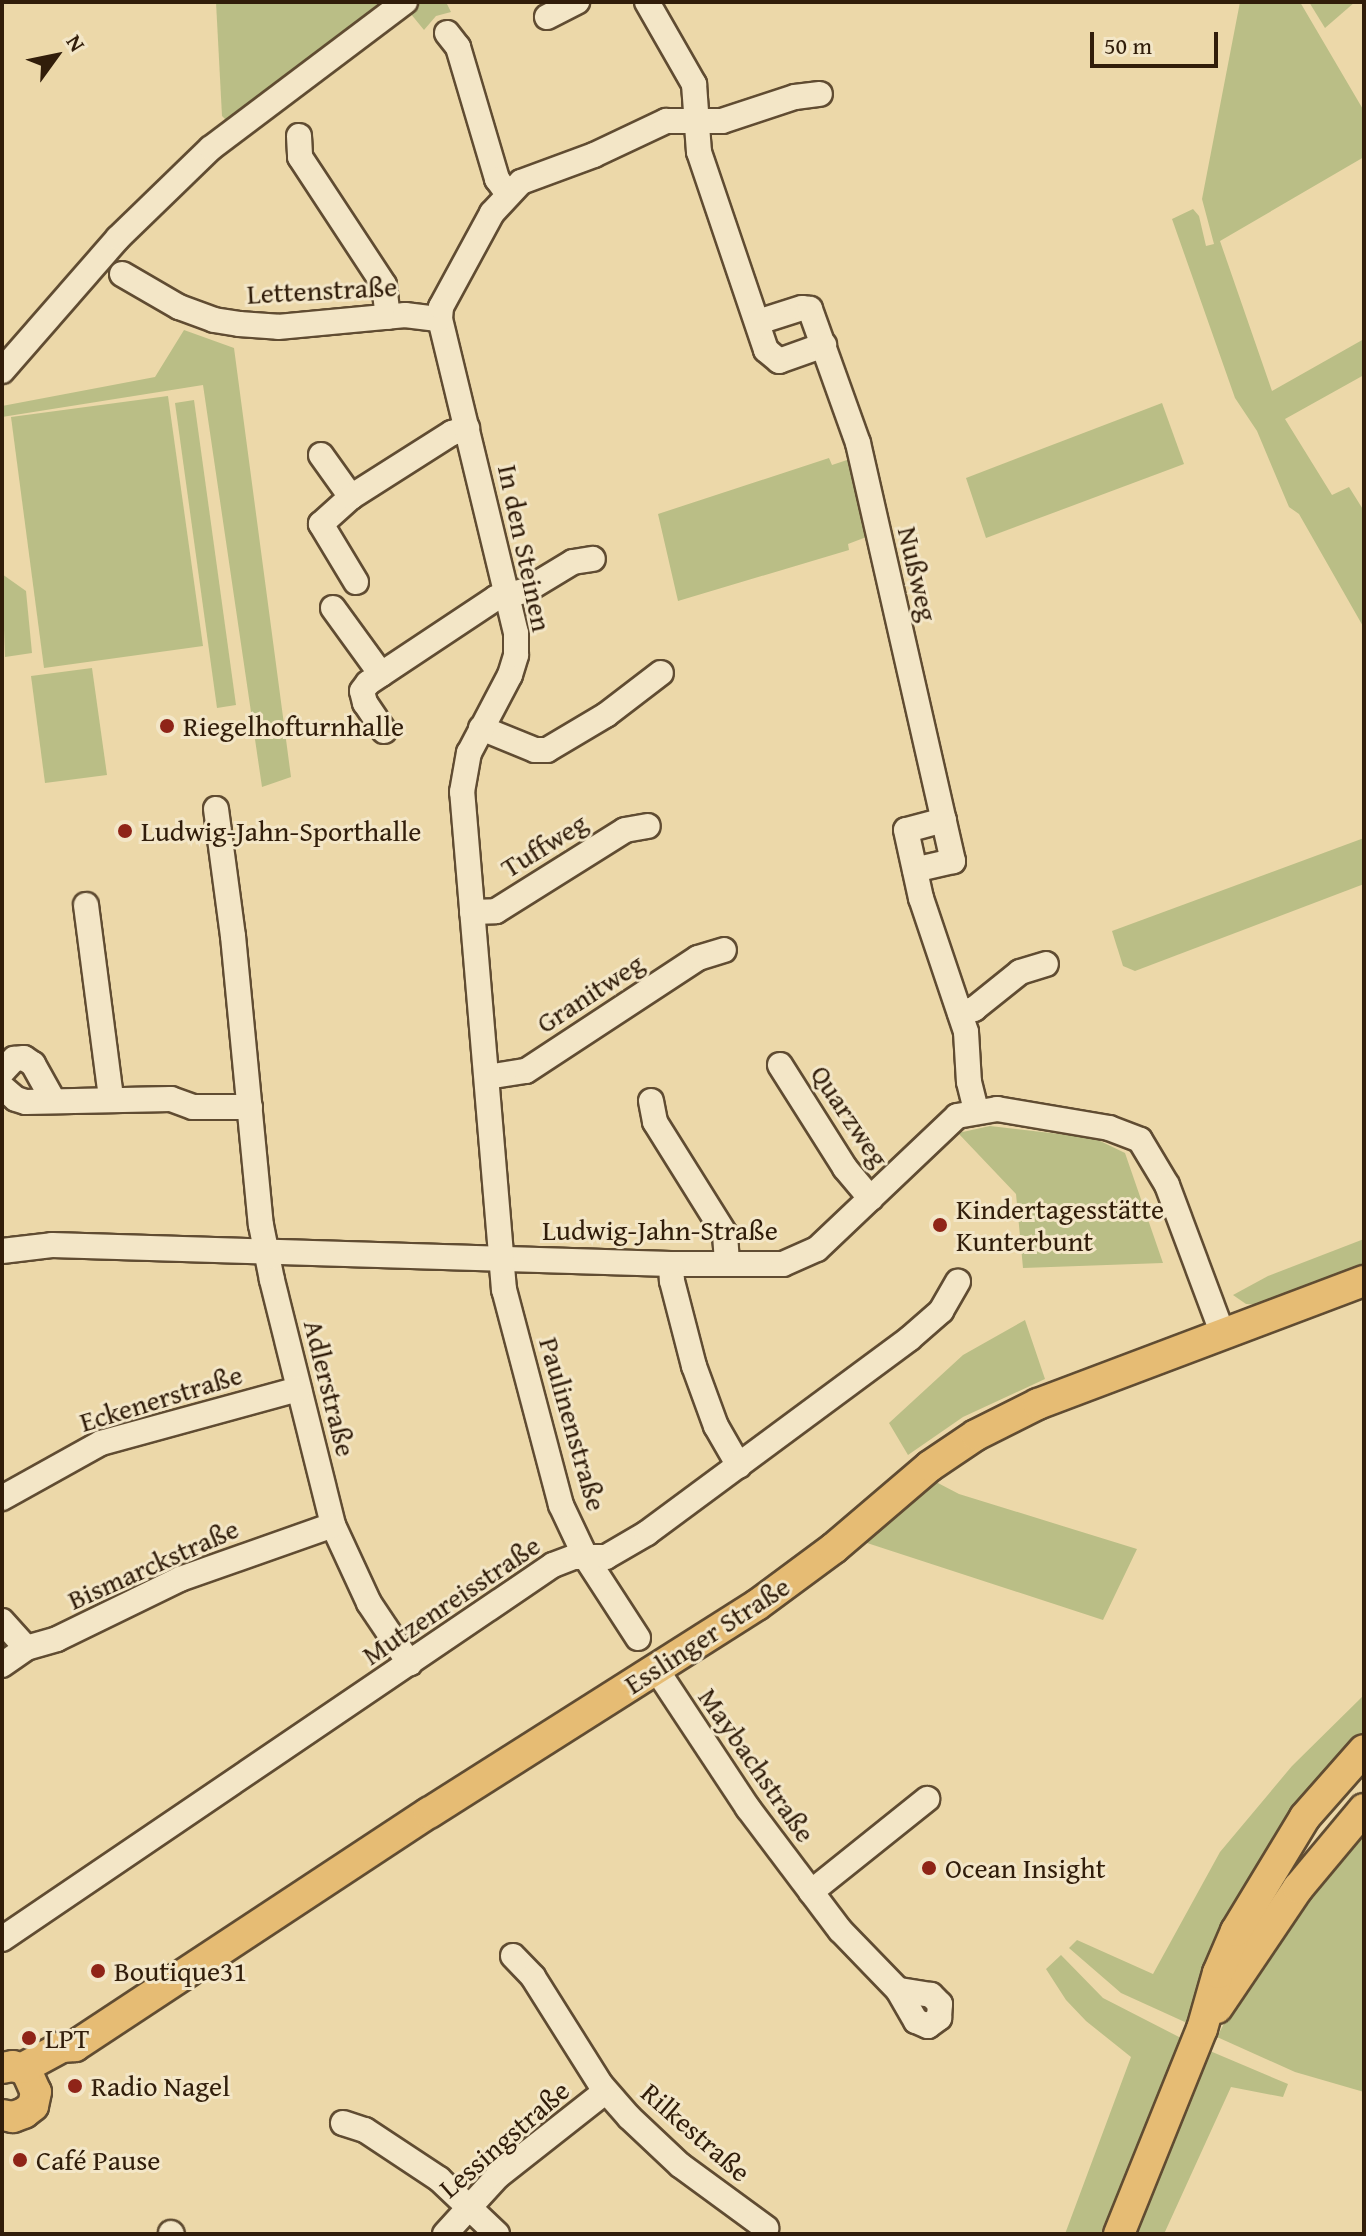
<!DOCTYPE html>
<html>
<head>
<meta charset="utf-8">
<style>
  body { margin:0 }
  #map { position:relative; width:1366px; height:2236px; overflow:hidden; background:#ecd8a9; font-family:"Gentium Book Plus",serif }
  div>[style] { position:absolute }
  [style*='--x'] { left:calc(var(--x)*1px); top:calc(var(--y)*1px); width:calc(var(--w)*1px); rotate:calc(var(--a)*1deg) }
  .green>* { inset:0; background:#babe86 }
  .roads { filter:drop-shadow(2px 0 #604c32) drop-shadow(-2px 0 #604c32) drop-shadow(0 2px #604c32) drop-shadow(0 -2px #604c32) }
  .minor>* { height:24px; margin:-12px; padding:0 12px; transform-origin:12px; border-radius:12px; background:#f3e6c7 }
  .major>* { height:30px; margin:-15px; padding:0 15px; transform-origin:15px; border-radius:15px; background:#e6bc74 }
  .dots>* { width:22px; height:22px; translate:-50% -50%; box-sizing:border-box; border:4px solid #f3e6c7; border-radius:50% }
  span { translate:-50% -50%; white-space:nowrap; text-align:center; line-height:1.15; -webkit-text-stroke:6px #f3e6c7; paint-order:stroke }
  .street-label { font-size:28px; color:#311d0a }
  .poi-label { font-size:28px; color:#311d0a }
  .left { translate:0 -50%; text-align:left }
  .frame { position:absolute; inset:0; border:4px solid #311d0a; pointer-events:none }
  .north { position:absolute; left:16px; top:16px; width:80px; height:80px; -webkit-text-stroke:6px #f3e6c7; paint-order:stroke; rotate:57deg; font-size:22px; font-weight:700; line-height:32px; text-align:center; color:#311d0a }
  .north::after { content:''; display:block; margin:auto; width:28px; height:36px; background:#311d0a; clip-path:polygon(50% 0,100% 100%,50% 72%,0 100%) }
  .scale { position:absolute; left:1090px; top:32px; width:128px; height:36px; box-sizing:border-box; border:4px solid #311d0a; border-top:0; padding-left:10px; font-size:24px; line-height:28px; white-space:nowrap; color:#311d0a; -webkit-text-stroke:6px #f3e6c7; paint-order:stroke }
</style>
</head>
<body>
<div id="map">
  <div class="green">
    <i style="clip-path:polygon(216px 2px,398px 2px,230px 124px,222px 116px)"></i>
    <i style="clip-path:polygon(414px 2px,446px 2px,451px 12px,436px 16px,424px 30px,406px 8px)"></i>
    <i style="clip-path:polygon(1240px 2px,1300px 2px,1364px 111px,1364px 157px,1220px 241px,1272px 391px,1364px 339px,1364px 375px,1285px 419px,1332px 495px,1349px 487px,1364px 511px,1364px 628px,1299px 514px,1289px 507px,1257px 431px,1235px 398px,1172px 219px,1193px 209px,1199px 216px,1206px 246px,1214px 244px,1202px 199px)"></i>
    <i style="clip-path:polygon(1309px 2px,1355px 2px,1325px 28px)"></i>
    <i style="clip-path:polygon(184px 330px,234px 348px,291px 777px,262px 787px,203px 385px,2px 417px,2px 406px,155px 377px)"></i>
    <i style="clip-path:polygon(168px 396px,203px 646px,44px 668px,11px 417px)"></i>
    <i style="clip-path:polygon(194px 400px,236px 705px,217px 708px,175px 403px)"></i>
    <i style="clip-path:polygon(1162px 403px,1184px 464px,986px 538px,966px 478px)"></i>
    <i style="clip-path:polygon(829px 458px,832px 465px,850px 459px,869px 536px,848px 544px,849px 550px,678px 601px,658px 514px)"></i>
    <i style="clip-path:polygon(2px 574px,26px 591px,32px 653px,5px 657px)"></i>
    <i style="clip-path:polygon(92px 668px,107px 775px,45px 783px,31px 676px)"></i>
    <i style="clip-path:polygon(1364px 838px,1364px 884px,1135px 971px,1123px 966px,1112px 931px)"></i>
    <i style="clip-path:polygon(990px 1126px,1094px 1138px,1125px 1153px,1163px 1263px,1023px 1268px,1016px 1194px,958px 1133px)"></i>
    <i style="clip-path:polygon(1364px 1239px,1364px 1266px,1263px 1305px,1246px 1304px,1233px 1295px,1268px 1276px)"></i>
    <i style="clip-path:polygon(1025px 1320px,1045px 1379px,963px 1417px,908px 1455px,889px 1423px,963px 1355px)"></i>
    <i style="clip-path:polygon(936px 1482px,959px 1494px,1137px 1549px,1103px 1620px,864px 1542px)"></i>
    <i style="clip-path:polygon(1364px 1695px,1364px 1733px,1338px 1761px,1230px 1923px,1187px 2023px,1121px 1993px,1069px 1948px,1077px 1940px,1153px 1974px,1220px 1852px,1292px 1766px)"></i>
    <i style="clip-path:polygon(1364px 1820px,1364px 2092px,1295px 2072px,1217px 2037px,1250px 1974px)"></i>
    <i style="clip-path:polygon(1061px 1955px,1103px 1998px,1181px 2038px,1107px 2234px,1065px 2234px,1131px 2057px,1086px 2021px,1066px 2000px,1046px 1969px)"></i>
    <i style="clip-path:polygon(1210px 2051px,1288px 2084px,1283px 2097px,1231px 2087px,1164px 2234px,1130px 2234px)"></i>
  </div>
  <div class="roads">
    <div class="minor">
      <i style="--x:647;--y:2;--w:95;--a:60.2"></i>
      <i style="--x:694;--y:84;--w:68;--a:85.8"></i>
      <i style="--x:699;--y:152;--w:209;--a:71.3"></i>
      <i style="--x:766;--y:350;--w:17;--a:40"></i>
      <i style="--x:779;--y:361;--w:48;--a:-19.6"></i>
      <i style="--x:547;--y:17;--w:34;--a:-27"></i>
      <i style="--x:447;--y:33;--w:18;--a:52"></i>
      <i style="--x:458;--y:47;--w:138;--a:73.5"></i>
      <i style="--x:497;--y:179;--w:17;--a:54"></i>
      <i style="--x:299;--y:136;--w:21;--a:87"></i>
      <i style="--x:300;--y:157;--w:153;--a:56.7"></i>
      <i style="--x:384;--y:285;--w:32;--a:83"></i>
      <i style="--x:122;--y:274;--w:66;--a:30.1"></i>
      <i style="--x:179;--y:307;--w:37;--a:20"></i>
      <i style="--x:214;--y:320;--w:25;--a:9"></i>
      <i style="--x:239;--y:324;--w:39;--a:4"></i>
      <i style="--x:278;--y:327;--w:128;--a:-5.4"></i>
      <i style="--x:405;--y:315;--w:35;--a:7"></i>
      <i style="--x:758;--y:322;--w:46;--a:-17.7"></i>
      <i style="--x:802;--y:308;--w:8;--a:7"></i>
      <i style="--x:810;--y:309;--w:142;--a:70.3"></i>
      <i style="--x:858;--y:443;--w:429;--a:77.2"></i>
      <i style="--x:953;--y:861;--w:39;--a:167"></i>
      <i style="--x:2;--y:371;--w:176;--a:-48.9"></i>
      <i style="--x:118;--y:238;--w:129;--a:-44.1"></i>
      <i style="--x:211;--y:148;--w:243;--a:-37"></i>
      <i style="--x:321;--y:455;--w:52;--a:54.5"></i>
      <i style="--x:356;--y:582;--w:68;--a:-121.1"></i>
      <i style="--x:321;--y:524;--w:40;--a:-42"></i>
      <i style="--x:351;--y:497;--w:120;--a:-32.4"></i>
      <i style="--x:452;--y:433;--w:16;--a:-18"></i>
      <i style="--x:333;--y:608;--w:82;--a:54"></i>
      <i style="--x:481;--y:728;--w:58;--a:22.2"></i>
      <i style="--x:535;--y:750;--w:12;--a:0"></i>
      <i style="--x:547;--y:750;--w:69;--a:-30.7"></i>
      <i style="--x:606;--y:715;--w:69;--a:-37.4"></i>
      <i style="--x:384;--y:731;--w:34;--a:-124"></i>
      <i style="--x:365;--y:703;--w:12;--a:-104"></i>
      <i style="--x:362;--y:691;--w:10;--a:-53"></i>
      <i style="--x:368;--y:683;--w:154;--a:-33.6"></i>
      <i style="--x:496;--y:598;--w:30;--a:-14"></i>
      <i style="--x:525;--y:591;--w:56;--a:-31.1"></i>
      <i style="--x:573;--y:562;--w:20;--a:-9"></i>
      <i style="--x:216;--y:809;--w:128;--a:82.4"></i>
      <i style="--x:233;--y:936;--w:290;--a:84.5"></i>
      <i style="--x:261;--y:1225;--w:56;--a:78.7"></i>
      <i style="--x:272;--y:1280;--w:252;--a:76"></i>
      <i style="--x:333;--y:1525;--w:86;--a:65.2"></i>
      <i style="--x:369;--y:1603;--w:73;--a:56.1"></i>
      <i style="--x:944;--y:820;--w:39;--a:165"></i>
      <i style="--x:906;--y:830;--w:70;--a:77.6"></i>
      <i style="--x:921;--y:898;--w:141;--a:71.4"></i>
      <i style="--x:966;--y:1032;--w:50;--a:86.6"></i>
      <i style="--x:969;--y:1082;--w:29;--a:76"></i>
      <i style="--x:86;--y:905;--w:195;--a:82.6"></i>
      <i style="--x:472;--y:912;--w:24;--a:-2"></i>
      <i style="--x:496;--y:911;--w:152;--a:-32.1"></i>
      <i style="--x:625;--y:830;--w:23;--a:-10"></i>
      <i style="--x:960;--y:1013;--w:15;--a:-16"></i>
      <i style="--x:974;--y:1009;--w:59;--a:-38.8"></i>
      <i style="--x:1020;--y:972;--w:27;--a:-17"></i>
      <i style="--x:780;--y:1065;--w:122;--a:57.7"></i>
      <i style="--x:845;--y:1168;--w:40;--a:50"></i>
      <i style="--x:2;--y:1072;--w:18;--a:-47"></i>
      <i style="--x:14;--y:1059;--w:10;--a:-6"></i>
      <i style="--x:24;--y:1058;--w:11;--a:34"></i>
      <i style="--x:33;--y:1064;--w:41;--a:60.9"></i>
      <i style="--x:487;--y:1077;--w:39;--a:-9"></i>
      <i style="--x:526;--y:1071;--w:206;--a:-33.3"></i>
      <i style="--x:698;--y:958;--w:27;--a:-17"></i>
      <i style="--x:2;--y:1087;--w:18;--a:41"></i>
      <i style="--x:16;--y:1099;--w:10;--a:17"></i>
      <i style="--x:26;--y:1102;--w:145;--a:-1.2"></i>
      <i style="--x:171;--y:1099;--w:23;--a:20"></i>
      <i style="--x:193;--y:1107;--w:57;--a:0"></i>
      <i style="--x:651;--y:1101;--w:21;--a:79"></i>
      <i style="--x:655;--y:1122;--w:132;--a:58"></i>
      <i style="--x:725;--y:1234;--w:30;--a:86"></i>
      <i style="--x:2;--y:1251;--w:50;--a:-6.8"></i>
      <i style="--x:52;--y:1245;--w:619;--a:1.76"></i>
      <i style="--x:671;--y:1264;--w:112;--a:0"></i>
      <i style="--x:783;--y:1264;--w:37;--a:-24"></i>
      <i style="--x:817;--y:1249;--w:193;--a:-43.5"></i>
      <i style="--x:957;--y:1116;--w:41;--a:-9.9"></i>
      <i style="--x:997;--y:1109;--w:114;--a:9.6"></i>
      <i style="--x:1109;--y:1128;--w:33;--a:21"></i>
      <i style="--x:1140;--y:1140;--w:52;--a:59"></i>
      <i style="--x:1167;--y:1185;--w:160;--a:69.5"></i>
      <i style="--x:671;--y:1264;--w:17;--a:87"></i>
      <i style="--x:672;--y:1281;--w:88;--a:75.5"></i>
      <i style="--x:694;--y:1366;--w:64;--a:69.9"></i>
      <i style="--x:716;--y:1426;--w:46;--a:60.1"></i>
      <i style="--x:2;--y:1498;--w:113;--a:-29.1"></i>
      <i style="--x:101;--y:1443;--w:205;--a:-15.3"></i>
      <i style="--x:2;--y:1621;--w:36;--a:48"></i>
      <i style="--x:638;--y:1638;--w:95;--a:-123"></i>
      <i style="--x:586;--y:1558;--w:59;--a:-115.3"></i>
      <i style="--x:561;--y:1505;--w:222;--a:-104.8"></i>
      <i style="--x:504;--y:1290;--w:500;--a:-94.8"></i>
      <i style="--x:462;--y:792;--w:40;--a:-80"></i>
      <i style="--x:469;--y:753;--w:88;--a:-62.3"></i>
      <i style="--x:510;--y:675;--w:21;--a:-73"></i>
      <i style="--x:516;--y:655;--w:22;--a:-90"></i>
      <i style="--x:516;--y:633;--w:323;--a:-103.6"></i>
      <i style="--x:440;--y:319;--w:12;--a:-85"></i>
      <i style="--x:441;--y:307;--w:107;--a:-61.5"></i>
      <i style="--x:492;--y:213;--w:42;--a:-46.9"></i>
      <i style="--x:521;--y:182;--w:78;--a:-20.3"></i>
      <i style="--x:594;--y:155;--w:80;--a:-25.3"></i>
      <i style="--x:666;--y:121;--w:56;--a:0"></i>
      <i style="--x:722;--y:121;--w:77;--a:-18.2"></i>
      <i style="--x:795;--y:97;--w:25;--a:-7"></i>
      <i style="--x:2;--y:1665;--w:29;--a:-35"></i>
      <i style="--x:26;--y:1648;--w:32;--a:-16"></i>
      <i style="--x:57;--y:1639;--w:137;--a:-26"></i>
      <i style="--x:180;--y:1579;--w:162;--a:-19.4"></i>
      <i style="--x:656;--y:1669;--w:167;--a:56.5"></i>
      <i style="--x:748;--y:1808;--w:153;--a:53"></i>
      <i style="--x:840;--y:1930;--w:83;--a:46"></i>
      <i style="--x:898;--y:1990;--w:36;--a:60"></i>
      <i style="--x:916;--y:2021;--w:13;--a:23"></i>
      <i style="--x:928;--y:2026;--w:14;--a:-36"></i>
      <i style="--x:939;--y:2018;--w:14;--a:-86"></i>
      <i style="--x:940;--y:2004;--w:13;--a:-135"></i>
      <i style="--x:931;--y:1995;--w:33;--a:-171"></i>
      <i style="--x:811;--y:1892;--w:149;--a:-38.7"></i>
      <i style="--x:2;--y:1939;--w:666;--a:-34.17"></i>
      <i style="--x:553;--y:1565;--w:22;--a:-21"></i>
      <i style="--x:574;--y:1557;--w:32;--a:0"></i>
      <i style="--x:606;--y:1557;--w:48;--a:-30.3"></i>
      <i style="--x:647;--y:1533;--w:326;--a:-36.5"></i>
      <i style="--x:909;--y:1339;--w:43;--a:-41.2"></i>
      <i style="--x:941;--y:1311;--w:34;--a:-60"></i>
      <i style="--x:513;--y:1956;--w:29;--a:46"></i>
      <i style="--x:533;--y:1977;--w:128;--a:57.8"></i>
      <i style="--x:601;--y:2085;--w:43;--a:48.8"></i>
      <i style="--x:629;--y:2117;--w:70;--a:43.3"></i>
      <i style="--x:680;--y:2165;--w:107;--a:36.2"></i>
      <i style="--x:343;--y:2123;--w:23;--a:18"></i>
      <i style="--x:365;--y:2130;--w:89;--a:33.5"></i>
      <i style="--x:439;--y:2179;--w:80;--a:43.5"></i>
      <i style="--x:171;--y:2233;--w:1;--a:45"></i>
      <i style="--x:445;--y:2234;--w:79;--a:-47.6"></i>
      <i style="--x:498;--y:2176;--w:137;--a:-38.2"></i>
    </div>
    <div class="major">
      <i style="--x:1217;--y:2008;--w:145;--a:-56"></i>
      <i style="--x:1298;--y:1888;--w:103;--a:-50.1"></i>
      <i style="--x:2;--y:2068;--w:11;--a:-10"></i>
      <i style="--x:13;--y:2066;--w:14;--a:17"></i>
      <i style="--x:26;--y:2070;--w:24;--a:66"></i>
      <i style="--x:36;--y:2092;--w:14;--a:102"></i>
      <i style="--x:33;--y:2106;--w:11;--a:142"></i>
      <i style="--x:24;--y:2113;--w:12;--a:160"></i>
      <i style="--x:13;--y:2117;--w:11;--a:-170"></i>
      <i style="--x:23;--y:2068;--w:44;--a:-28.3"></i>
      <i style="--x:62;--y:2047;--w:13;--a:-4"></i>
      <i style="--x:75;--y:2046;--w:424;--a:-33.4"></i>
      <i style="--x:429;--y:1813;--w:388;--a:-32.4"></i>
      <i style="--x:757;--y:1605;--w:96;--a:-36.5"></i>
      <i style="--x:834;--y:1548;--w:126;--a:-40.5"></i>
      <i style="--x:930;--y:1466;--w:55;--a:-34"></i>
      <i style="--x:976;--y:1435;--w:69;--a:-26.6"></i>
      <i style="--x:1038;--y:1404;--w:348;--a:-20.7"></i>
      <i style="--x:1119;--y:2234;--w:221;--a:-68"></i>
      <i style="--x:1202;--y:2029;--w:58;--a:-74.1"></i>
      <i style="--x:1218;--y:1973;--w:46;--a:-66.8"></i>
      <i style="--x:1236;--y:1931;--w:133;--a:-58.8"></i>
      <i style="--x:1305;--y:1817;--w:89;--a:-48.6"></i>
    </div>
  </div>
  <div class="dots">
    <i style="left:167px;top:726px;background:#8f2418"></i>
    <i style="left:125px;top:831px;background:#8f2418"></i>
    <i style="left:940px;top:1225px;background:#8f2418"></i>
    <i style="left:929px;top:1868px;background:#8f2418"></i>
    <i style="left:98px;top:1971px;background:#8f2418"></i>
    <i style="left:29px;top:2038px;background:#8f2418"></i>
    <i style="left:75px;top:2086px;background:#8f2418"></i>
    <i style="left:20px;top:2160px;background:#8f2418"></i>
  </div>
  <div class="street-label">
    <span style="left:322px;top:290px;rotate:-3deg">Lettenstraße</span>
    <span style="left:525px;top:548px;rotate:78deg">In den Steinen</span>
    <span style="left:918px;top:574px;rotate:77deg">Nußweg</span>
    <span style="left:544px;top:845px;rotate:-32deg">Tuffweg</span>
    <span style="left:590px;top:993px;rotate:-33deg">Granitweg</span>
    <span style="left:850px;top:1116px;rotate:56deg">Quarzweg</span>
    <span style="left:660px;top:1230px">Ludwig-Jahn-Straße</span>
    <span style="left:330px;top:1388px;rotate:76deg">Adlerstraße</span>
    <span style="left:161px;top:1398px;rotate:-17deg">Eckenerstraße</span>
    <span style="left:573px;top:1424px;rotate:74deg">Paulinenstraße</span>
    <span style="left:153px;top:1564px;rotate:-24deg">Bismarckstraße</span>
    <span style="left:451px;top:1600px;rotate:-34deg">Mutzenreisstraße</span>
    <span style="left:707px;top:1635px;rotate:-33deg">Esslinger Straße</span>
    <span style="left:757px;top:1765px;rotate:55deg">Maybachstraße</span>
    <span style="left:696px;top:2132px;rotate:41deg">Rilkestraße</span>
    <span style="left:504px;top:2139px;rotate:-41deg">Lessingstraße</span>
  </div>
  <div class="poi-label">
    <span class="left" style="left:183px;top:726px">Riegelhofturnhalle</span>
    <span class="left" style="left:141px;top:831px">Ludwig-Jahn-Sporthalle</span>
    <span class="left" style="left:956px;top:1225px">Kindertagesstätte<br>Kunterbunt</span>
    <span class="left" style="left:945px;top:1868px">Ocean Insight</span>
    <span class="left" style="left:114px;top:1971px">Boutique31</span>
    <span class="left" style="left:45px;top:2038px">LPT</span>
    <span class="left" style="left:91px;top:2086px">Radio Nagel</span>
    <span class="left" style="left:36px;top:2160px">Café Pause</span>
  </div>
  <div class="frame"></div>
  <div class="north">N</div>
  <div class="scale">50 m</div>
</div>
</body>
</html>
